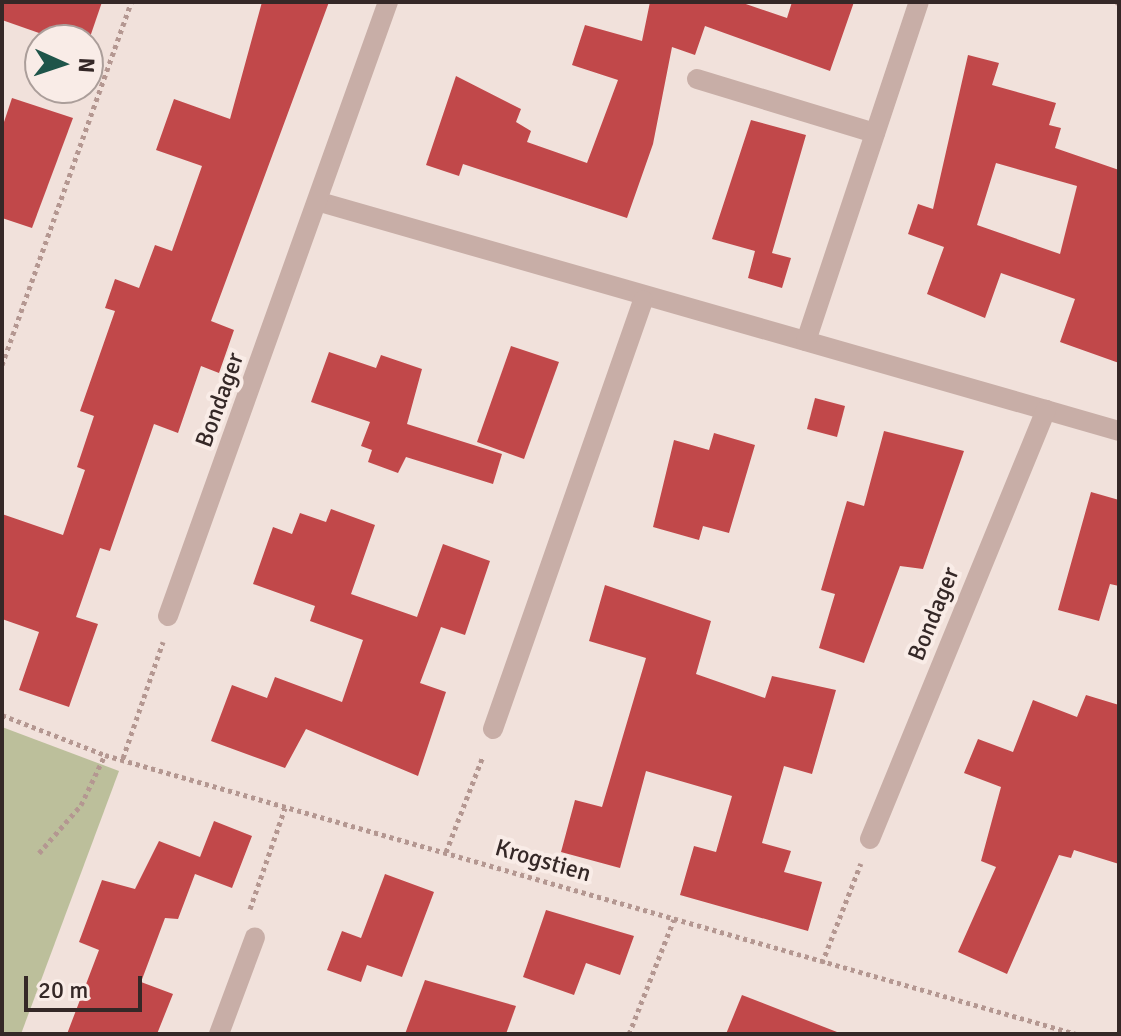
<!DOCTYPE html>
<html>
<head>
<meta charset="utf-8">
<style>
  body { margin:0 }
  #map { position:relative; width:1121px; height:1036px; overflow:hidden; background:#f1e1db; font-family:Signika,sans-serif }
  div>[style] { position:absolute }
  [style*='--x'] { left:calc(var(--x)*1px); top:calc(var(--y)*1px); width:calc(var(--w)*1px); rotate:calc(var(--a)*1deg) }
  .green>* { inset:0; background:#bcbf9b }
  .building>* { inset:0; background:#c1484a }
  .path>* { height:5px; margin-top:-2.5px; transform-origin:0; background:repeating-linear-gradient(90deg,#b49791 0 4px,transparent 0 8px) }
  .street>* { height:20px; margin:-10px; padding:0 10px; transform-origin:10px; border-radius:10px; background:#c8aea7 }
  span { translate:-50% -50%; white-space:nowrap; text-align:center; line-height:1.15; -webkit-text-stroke:8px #f9ece7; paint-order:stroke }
  .street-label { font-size:24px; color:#352827 }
  .frame { position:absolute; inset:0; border:4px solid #352827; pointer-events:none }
  .north { position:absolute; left:24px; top:24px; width:80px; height:80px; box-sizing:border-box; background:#f9ece7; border:2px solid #ab9e9a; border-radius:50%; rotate:93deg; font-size:22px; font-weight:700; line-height:32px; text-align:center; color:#352827 }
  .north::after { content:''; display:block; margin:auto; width:28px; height:36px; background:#1f554a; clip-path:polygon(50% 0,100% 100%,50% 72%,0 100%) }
  .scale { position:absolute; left:24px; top:976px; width:118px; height:36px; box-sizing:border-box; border:4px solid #352827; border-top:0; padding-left:10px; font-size:24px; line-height:28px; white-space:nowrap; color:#352827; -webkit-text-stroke:6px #f9ece7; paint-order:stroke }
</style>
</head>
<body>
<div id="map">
  <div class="green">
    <i style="clip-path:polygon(2px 727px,119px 771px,21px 1034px,2px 1034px)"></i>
  </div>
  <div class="building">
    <i style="clip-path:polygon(2px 2px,102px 2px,89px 40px,59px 40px,2px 20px)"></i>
    <i style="clip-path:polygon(262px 2px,329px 2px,211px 321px,234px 330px,219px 373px,201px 366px,178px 433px,154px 424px,110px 551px,100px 548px,76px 617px,98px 624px,69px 707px,19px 690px,39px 632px,2px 619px,2px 514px,63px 535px,85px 470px,77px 467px,94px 416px,80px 411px,115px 311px,105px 308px,115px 279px,139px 288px,155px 245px,172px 251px,202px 166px,156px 150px,174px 99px,230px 119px)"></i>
    <i style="clip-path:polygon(650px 2px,740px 2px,787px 18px,792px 2px,854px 2px,830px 71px,705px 26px,695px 55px,672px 47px,653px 144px,627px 218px,463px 164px,459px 176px,426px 165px,456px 76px,521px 109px,516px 122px,531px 131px,527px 142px,587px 163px,618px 80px,572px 65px,585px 25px,642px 41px)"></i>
    <i style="clip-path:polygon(evenodd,968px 55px,999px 63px,992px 85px,1056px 103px,1049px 125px,1061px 128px,1055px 148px,1119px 170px,1119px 363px,1060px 342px,1075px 299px,1001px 273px,985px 318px,927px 294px,944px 247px,908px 234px,918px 204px,933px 209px,968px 55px,996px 163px,1077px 186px,1060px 254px,977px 225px,996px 163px)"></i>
    <i style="clip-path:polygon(12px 98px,73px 118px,32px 228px,2px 218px,2px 128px)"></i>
    <i style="clip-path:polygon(751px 120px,806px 135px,772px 253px,791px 258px,782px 288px,748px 278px,755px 251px,712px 239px)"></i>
    <i style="clip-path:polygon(511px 346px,559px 362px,524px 459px,477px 442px)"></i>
    <i style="clip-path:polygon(329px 352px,376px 368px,381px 355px,422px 369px,407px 424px,502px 454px,493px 484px,406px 457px,398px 473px,368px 462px,372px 450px,361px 446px,370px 422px,311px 402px)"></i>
    <i style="clip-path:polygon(815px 398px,845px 406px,837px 437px,807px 429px)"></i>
    <i style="clip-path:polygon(884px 431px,964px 451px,923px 569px,900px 566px,864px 663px,819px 648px,835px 594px,821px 590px,847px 501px,864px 506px)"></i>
    <i style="clip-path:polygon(714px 433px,755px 445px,729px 533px,703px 526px,699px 540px,653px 527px,674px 440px,709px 450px)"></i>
    <i style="clip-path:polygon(1091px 492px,1119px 500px,1119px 586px,1110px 584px,1099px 621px,1058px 610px)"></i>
    <i style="clip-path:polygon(331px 509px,375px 525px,351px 594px,417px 617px,443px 544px,490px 561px,465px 635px,441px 627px,420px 683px,446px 692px,418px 776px,306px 729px,285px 768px,211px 741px,232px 685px,267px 698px,275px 677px,342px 702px,363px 640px,310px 621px,315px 606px,253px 584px,273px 527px,292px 534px,300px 513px,326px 522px)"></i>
    <i style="clip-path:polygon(605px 585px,711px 621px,696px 674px,765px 698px,772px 676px,836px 690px,812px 774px,784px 766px,762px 843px,791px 851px,784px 872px,822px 882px,808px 931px,680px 895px,694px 846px,716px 852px,732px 796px,646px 771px,620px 868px,561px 852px,575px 800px,602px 807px,646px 658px,589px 641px)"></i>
    <i style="clip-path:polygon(1086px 695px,1119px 705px,1119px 864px,1074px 850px,1071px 858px,1059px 855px,1007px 974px,958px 952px,996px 867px,981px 861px,1001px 787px,964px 773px,978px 739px,1013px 752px,1033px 700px,1077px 717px)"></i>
    <i style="clip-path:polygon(214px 821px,252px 836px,232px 888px,195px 874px,178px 919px,165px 918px,141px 982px,173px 994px,157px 1034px,67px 1034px,99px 950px,79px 942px,102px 880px,135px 889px,159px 841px,200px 857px)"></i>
    <i style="clip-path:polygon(385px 874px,434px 892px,402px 977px,367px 965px,361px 982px,327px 970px,342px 931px,361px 938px)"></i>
    <i style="clip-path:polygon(546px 910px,634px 936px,620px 975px,586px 963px,574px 995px,523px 977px)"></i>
    <i style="clip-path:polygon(425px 980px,516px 1006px,506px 1034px,405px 1034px)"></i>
    <i style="clip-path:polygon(742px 995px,837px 1032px,837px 1034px,726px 1034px)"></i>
  </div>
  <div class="path">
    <i style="--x:1116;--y:2;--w:3;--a:18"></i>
    <i style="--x:2;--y:365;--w:385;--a:-70.4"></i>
    <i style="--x:2;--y:715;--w:110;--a:21.2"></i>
    <i style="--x:105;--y:755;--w:1010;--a:16.03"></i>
    <i style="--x:123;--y:758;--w:123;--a:-71"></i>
    <i style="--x:446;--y:852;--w:103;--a:-68.9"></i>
    <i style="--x:39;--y:853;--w:64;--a:-48.8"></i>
    <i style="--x:81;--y:805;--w:55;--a:-64.4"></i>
    <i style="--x:250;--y:909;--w:107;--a:-70.9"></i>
    <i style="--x:822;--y:963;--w:107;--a:-68.7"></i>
    <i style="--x:629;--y:1034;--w:123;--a:-68.6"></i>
  </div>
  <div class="street">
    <i style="--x:697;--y:79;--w:186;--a:16.9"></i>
    <i style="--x:320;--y:202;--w:831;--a:15.99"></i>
    <i style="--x:806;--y:341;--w:357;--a:-71.6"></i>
    <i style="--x:168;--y:616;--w:652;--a:-70.29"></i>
    <i style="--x:493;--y:729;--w:454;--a:-70.7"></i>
    <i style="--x:870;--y:839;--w:464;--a:-67.7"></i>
    <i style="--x:219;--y:1034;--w:103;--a:-69.6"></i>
  </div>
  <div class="street-label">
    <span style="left:220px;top:400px;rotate:-70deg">Bondager</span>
    <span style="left:934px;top:614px;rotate:-68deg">Bondager</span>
    <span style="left:543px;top:861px;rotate:16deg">Krogstien</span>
  </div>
  <div class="frame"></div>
  <div class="north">N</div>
  <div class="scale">20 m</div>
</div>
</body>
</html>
